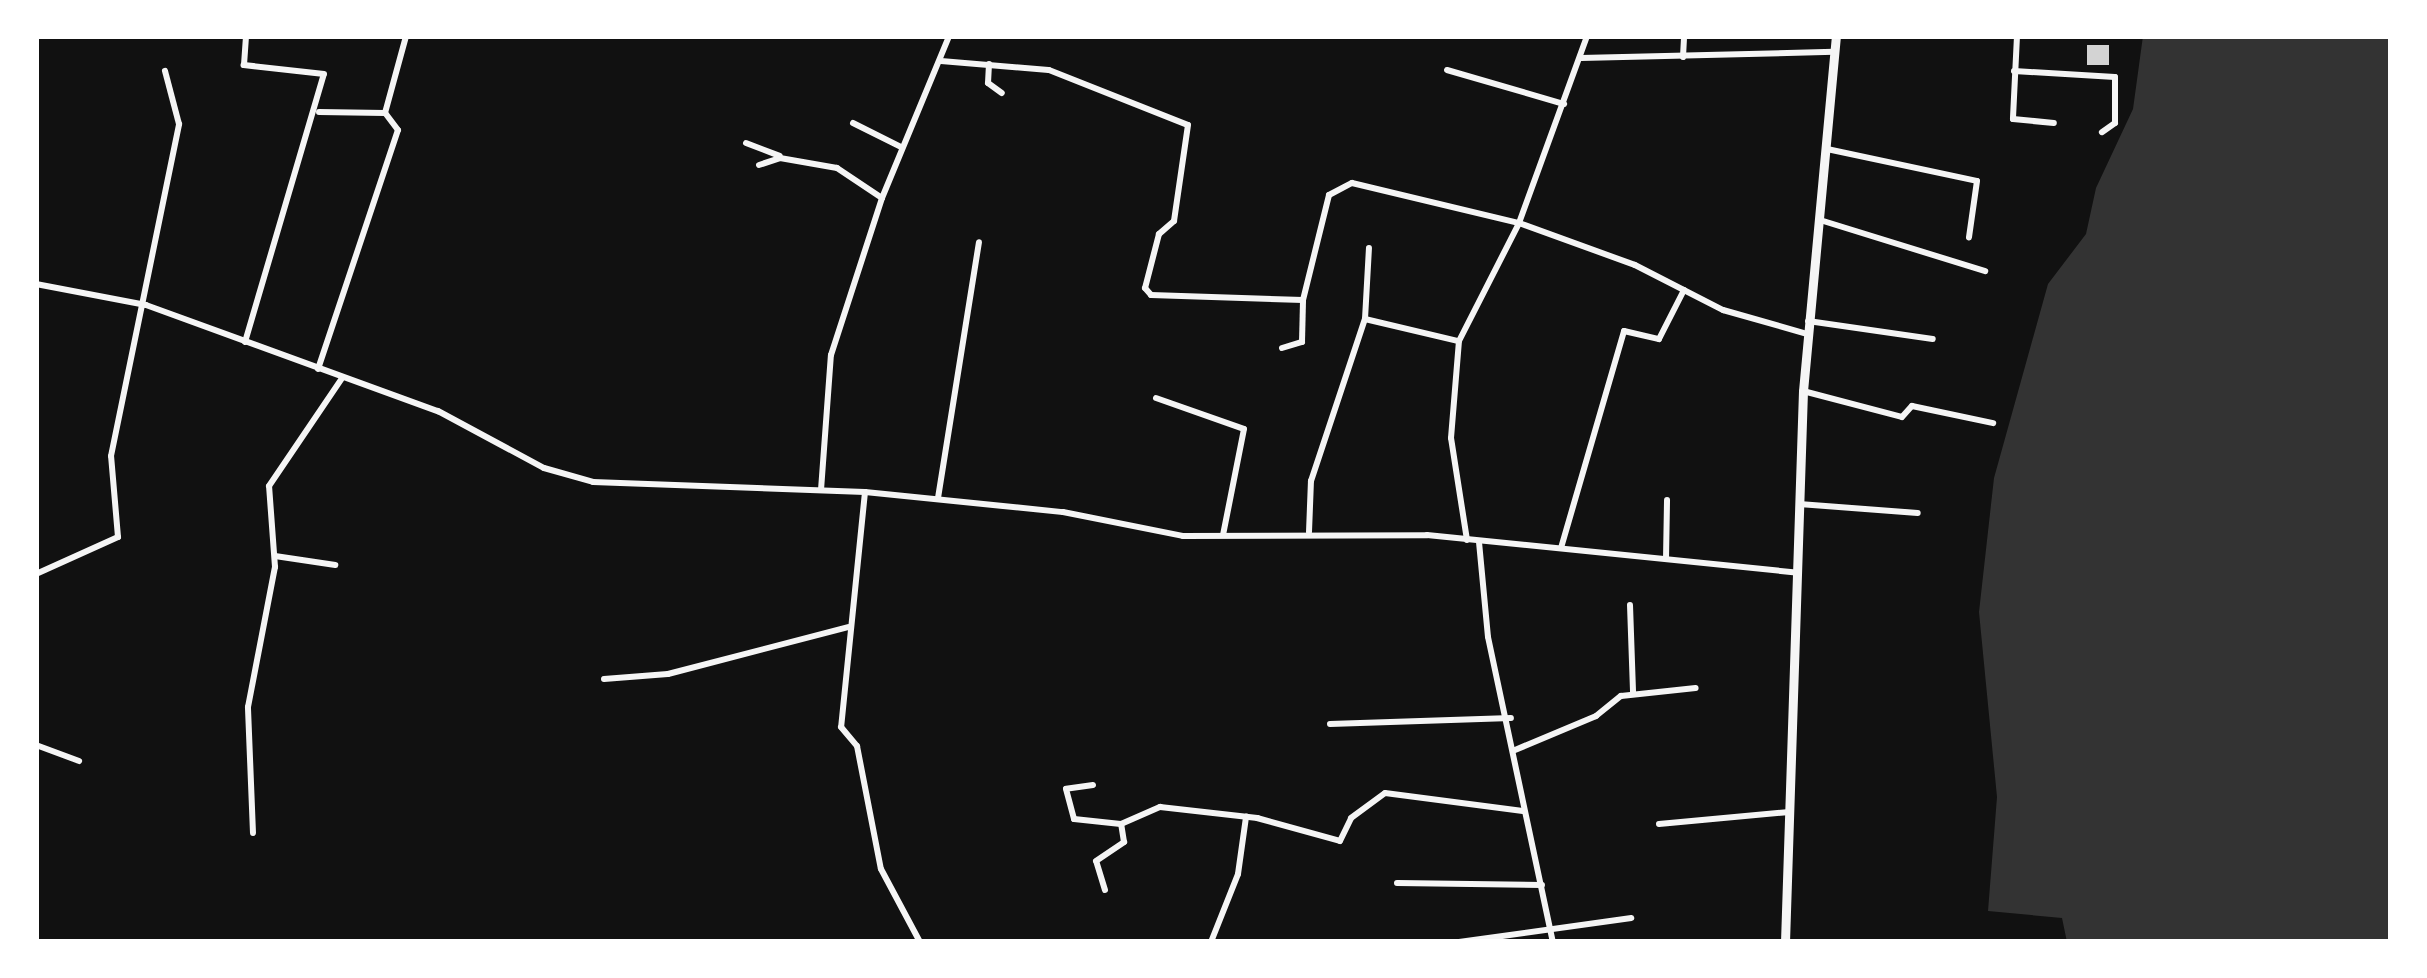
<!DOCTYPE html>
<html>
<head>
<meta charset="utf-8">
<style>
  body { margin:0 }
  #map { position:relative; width:2427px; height:978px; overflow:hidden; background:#111; font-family:"PT Sans",sans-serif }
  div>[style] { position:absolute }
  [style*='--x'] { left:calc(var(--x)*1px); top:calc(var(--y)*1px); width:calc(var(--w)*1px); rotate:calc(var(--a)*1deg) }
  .water>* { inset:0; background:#333 }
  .building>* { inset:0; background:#d3d3d3 }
  .minor>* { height:6px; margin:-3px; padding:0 3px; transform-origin:3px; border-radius:3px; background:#f5f5f5 }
  .trunk>* { height:9px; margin:-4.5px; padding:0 4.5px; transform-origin:4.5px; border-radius:4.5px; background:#f5f5f5 }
  span { translate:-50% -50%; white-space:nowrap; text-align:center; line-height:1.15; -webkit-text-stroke:12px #fff; paint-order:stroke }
  .frame { position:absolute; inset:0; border:39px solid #fff; pointer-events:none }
</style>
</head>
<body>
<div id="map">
  <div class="water">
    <i style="clip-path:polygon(2143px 36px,2391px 36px,2391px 942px,2067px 942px,2062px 918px,1988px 911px,1997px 797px,1979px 612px,1994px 478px,2048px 284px,2086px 234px,2096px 188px,2133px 109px)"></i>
  </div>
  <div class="building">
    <i style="clip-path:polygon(2087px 45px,2109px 45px,2109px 65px,2087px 65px)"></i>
  </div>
  <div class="minor">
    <i style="--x:2017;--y:36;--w:83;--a:92.8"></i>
    <i style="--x:2013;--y:119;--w:41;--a:5.6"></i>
    <i style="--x:1683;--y:57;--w:21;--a:-87"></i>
    <i style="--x:1581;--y:58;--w:253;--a:-1.4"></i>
    <i style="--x:941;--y:61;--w:108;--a:4.8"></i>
    <i style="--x:1049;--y:70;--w:149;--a:21.6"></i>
    <i style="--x:1188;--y:125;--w:97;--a:98.3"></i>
    <i style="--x:1174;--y:221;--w:20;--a:139"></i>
    <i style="--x:1159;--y:234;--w:56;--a:104.5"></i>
    <i style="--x:1145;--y:288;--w:9;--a:49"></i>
    <i style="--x:1151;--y:295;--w:152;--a:1.9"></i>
    <i style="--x:1303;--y:300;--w:108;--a:-76.1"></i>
    <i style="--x:1329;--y:195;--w:26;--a:-28"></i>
    <i style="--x:1352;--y:183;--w:172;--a:13.5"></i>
    <i style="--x:1519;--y:223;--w:123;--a:19.9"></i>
    <i style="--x:1635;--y:265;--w:99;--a:27.1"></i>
    <i style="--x:1723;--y:310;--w:87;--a:15.9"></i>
    <i style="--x:989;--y:64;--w:19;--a:93"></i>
    <i style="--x:988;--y:83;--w:17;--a:36"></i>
    <i style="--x:1447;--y:70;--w:122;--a:16.2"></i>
    <i style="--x:2014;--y:71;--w:101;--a:3.4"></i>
    <i style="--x:2115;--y:77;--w:46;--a:90"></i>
    <i style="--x:2115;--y:123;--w:16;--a:145"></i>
    <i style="--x:385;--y:113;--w:80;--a:-74.7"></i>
    <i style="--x:853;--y:123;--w:54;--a:26.6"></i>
    <i style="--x:746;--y:143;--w:36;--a:21"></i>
    <i style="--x:1827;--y:149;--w:153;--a:12"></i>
    <i style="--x:1977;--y:181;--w:57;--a:98.1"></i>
    <i style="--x:759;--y:165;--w:22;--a:-18"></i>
    <i style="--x:780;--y:158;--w:58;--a:10"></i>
    <i style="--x:837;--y:168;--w:54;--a:33.7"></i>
    <i style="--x:1820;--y:220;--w:173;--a:17.2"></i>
    <i style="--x:36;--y:284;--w:112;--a:10.8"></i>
    <i style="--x:146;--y:305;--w:311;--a:20"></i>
    <i style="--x:438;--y:411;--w:120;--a:28.3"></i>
    <i style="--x:544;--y:468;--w:51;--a:15.9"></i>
    <i style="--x:593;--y:482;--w:272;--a:2.1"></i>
    <i style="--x:865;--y:492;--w:199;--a:5.8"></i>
    <i style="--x:1063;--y:512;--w:122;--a:11.3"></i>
    <i style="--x:1183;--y:536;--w:244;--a:-0.2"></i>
    <i style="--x:1427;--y:535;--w:373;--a:5.8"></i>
    <i style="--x:1365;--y:319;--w:71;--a:-86.8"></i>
    <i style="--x:1808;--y:321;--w:126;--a:8.2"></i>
    <i style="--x:245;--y:342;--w:279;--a:-73.6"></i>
    <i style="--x:324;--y:74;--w:81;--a:-173.6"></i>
    <i style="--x:244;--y:65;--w:29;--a:-86"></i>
    <i style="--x:1282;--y:348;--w:21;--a:-17"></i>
    <i style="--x:1302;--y:342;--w:42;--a:-88.6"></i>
    <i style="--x:318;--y:369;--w:252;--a:-71.5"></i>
    <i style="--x:398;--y:130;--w:21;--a:-127"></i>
    <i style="--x:385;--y:113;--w:66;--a:-179.1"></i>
    <i style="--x:1803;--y:391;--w:102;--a:14.7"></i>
    <i style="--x:1902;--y:417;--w:15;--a:-48"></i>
    <i style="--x:1912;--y:406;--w:83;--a:11.9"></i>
    <i style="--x:1156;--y:398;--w:93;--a:19.4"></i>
    <i style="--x:1244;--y:429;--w:108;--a:101.2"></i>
    <i style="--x:821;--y:490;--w:135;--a:-85.8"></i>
    <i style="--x:831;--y:355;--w:165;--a:-72"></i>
    <i style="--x:882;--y:198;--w:175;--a:-67.5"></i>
    <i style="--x:865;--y:492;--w:236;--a:95.8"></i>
    <i style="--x:841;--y:727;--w:25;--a:50"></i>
    <i style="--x:857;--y:746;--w:125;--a:79"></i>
    <i style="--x:881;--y:869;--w:83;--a:61.9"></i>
    <i style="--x:938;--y:498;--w:259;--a:-80.9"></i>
    <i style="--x:1799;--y:504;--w:119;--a:4.3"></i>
    <i style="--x:1309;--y:532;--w:51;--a:-87.8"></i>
    <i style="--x:1311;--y:481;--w:171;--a:-71.6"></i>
    <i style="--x:1365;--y:319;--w:96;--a:13.3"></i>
    <i style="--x:1467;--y:540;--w:103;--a:-98.9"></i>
    <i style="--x:1451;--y:438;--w:97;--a:-85.3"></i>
    <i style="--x:1459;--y:341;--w:132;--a:-63"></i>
    <i style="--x:1519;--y:223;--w:199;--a:-70"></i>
    <i style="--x:1479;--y:542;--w:95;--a:84.6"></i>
    <i style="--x:1488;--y:637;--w:312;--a:78"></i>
    <i style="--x:1561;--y:548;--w:226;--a:-73.8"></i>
    <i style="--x:1624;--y:331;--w:36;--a:13"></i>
    <i style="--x:1659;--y:339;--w:55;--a:-63"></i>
    <i style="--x:275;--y:556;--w:61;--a:8.5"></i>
    <i style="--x:1666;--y:559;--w:59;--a:-89"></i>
    <i style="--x:36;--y:574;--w:90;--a:-24.3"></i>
    <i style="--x:118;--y:537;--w:81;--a:-94.9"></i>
    <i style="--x:111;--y:456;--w:339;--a:-78.4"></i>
    <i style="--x:179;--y:124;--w:55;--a:-104.8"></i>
    <i style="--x:1630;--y:605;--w:88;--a:88"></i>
    <i style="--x:604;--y:679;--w:64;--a:-4.5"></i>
    <i style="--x:668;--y:674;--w:186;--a:-14.6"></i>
    <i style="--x:1330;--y:724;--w:181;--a:-1.9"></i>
    <i style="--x:36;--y:745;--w:46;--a:20.4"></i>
    <i style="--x:1515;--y:750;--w:88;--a:-22.8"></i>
    <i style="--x:1596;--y:716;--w:32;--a:-39"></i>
    <i style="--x:1621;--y:696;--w:75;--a:-6.1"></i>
    <i style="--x:1093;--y:785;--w:27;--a:172"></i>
    <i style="--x:1066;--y:789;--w:31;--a:75"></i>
    <i style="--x:1074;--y:819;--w:47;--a:6.1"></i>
    <i style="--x:1659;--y:824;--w:131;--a:-5.3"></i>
    <i style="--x:253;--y:833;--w:126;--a:-92.3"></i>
    <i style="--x:248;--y:707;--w:143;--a:-79.1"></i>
    <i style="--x:275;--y:567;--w:81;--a:-94.2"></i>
    <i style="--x:269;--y:486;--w:130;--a:-55.9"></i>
    <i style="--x:1397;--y:883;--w:145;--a:0.8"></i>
    <i style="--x:1105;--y:890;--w:30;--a:-107"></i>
    <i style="--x:1096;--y:861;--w:34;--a:-34"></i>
    <i style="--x:1124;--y:842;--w:18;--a:-99"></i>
    <i style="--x:1121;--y:824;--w:43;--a:-23.6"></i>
    <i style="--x:1160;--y:807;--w:98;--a:6.5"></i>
    <i style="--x:1257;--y:818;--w:86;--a:15.5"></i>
    <i style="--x:1340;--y:841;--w:25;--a:-64"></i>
    <i style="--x:1351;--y:818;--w:42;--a:-36.3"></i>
    <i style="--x:1385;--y:793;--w:139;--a:7.4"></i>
    <i style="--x:1211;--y:942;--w:73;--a:-68.3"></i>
    <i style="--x:1238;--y:874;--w:58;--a:-82"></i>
    <i style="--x:1459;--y:942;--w:174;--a:-7.9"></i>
  </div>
  <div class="trunk">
    <i style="--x:1785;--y:942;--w:551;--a:-88.13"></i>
    <i style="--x:1803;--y:391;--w:357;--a:-84.7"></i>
  </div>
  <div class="frame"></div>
</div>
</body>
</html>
